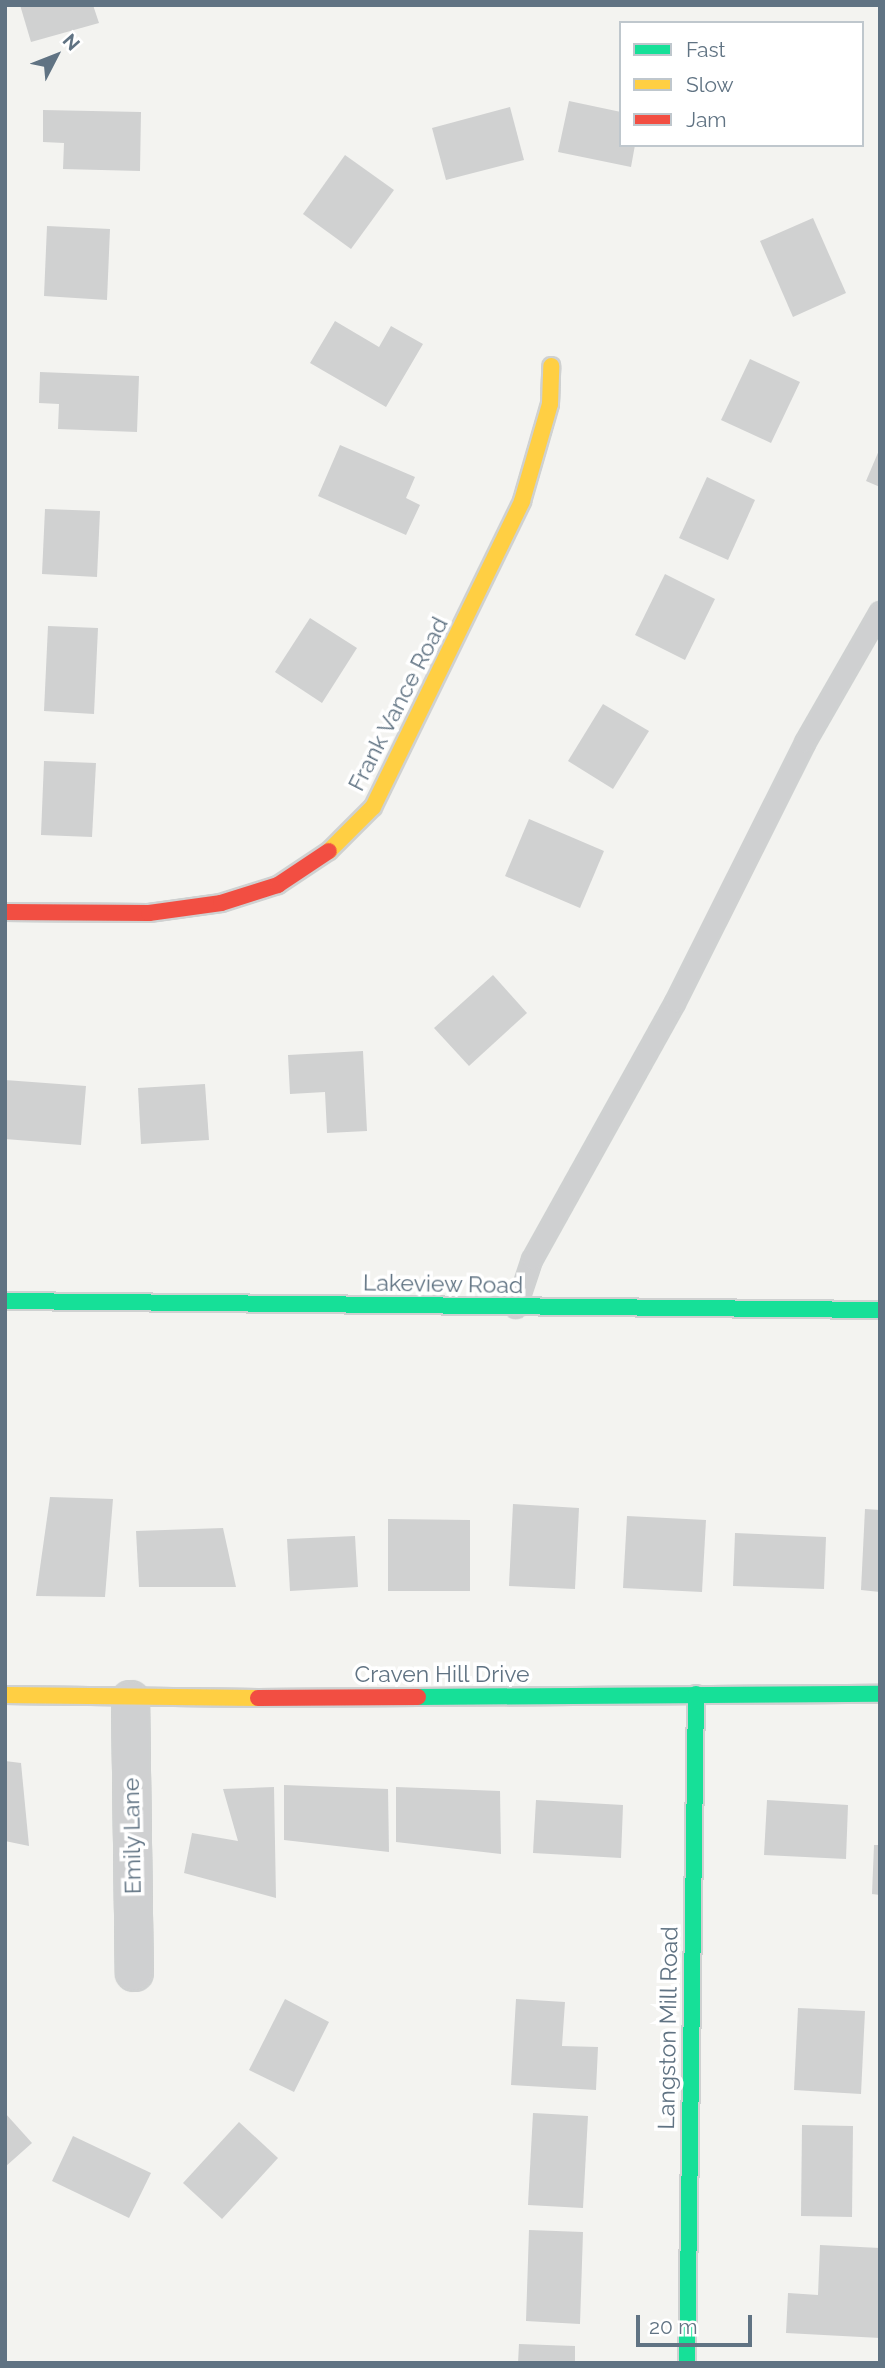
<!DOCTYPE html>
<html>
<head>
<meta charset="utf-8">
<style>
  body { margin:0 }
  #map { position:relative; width:885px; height:2368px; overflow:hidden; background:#f3f3f0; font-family:Raleway,sans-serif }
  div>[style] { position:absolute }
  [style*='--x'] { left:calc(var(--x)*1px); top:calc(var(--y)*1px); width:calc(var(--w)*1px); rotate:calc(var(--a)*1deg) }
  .building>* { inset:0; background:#d0d1d1 }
  .roads { filter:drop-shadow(2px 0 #cfd1d1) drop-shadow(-2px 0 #cfd1d1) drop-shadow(0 2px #cfd1d1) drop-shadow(0 -2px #cfd1d1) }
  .lane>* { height:18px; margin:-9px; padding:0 9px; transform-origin:9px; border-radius:9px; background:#cfd0d1 }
  .street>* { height:35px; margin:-17.5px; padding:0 17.5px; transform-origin:17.5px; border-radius:17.5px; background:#cfd0d1 }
  .fast>* { height:16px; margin:-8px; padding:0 8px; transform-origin:8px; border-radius:8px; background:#16e098 }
  .slow>* { height:16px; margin:-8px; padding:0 8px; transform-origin:8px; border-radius:8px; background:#ffcf43 }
  .jam>* { height:16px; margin:-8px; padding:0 8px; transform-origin:8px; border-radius:8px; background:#f24e42 }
  span { translate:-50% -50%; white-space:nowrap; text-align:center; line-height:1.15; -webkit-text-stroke:7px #fff; paint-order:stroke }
  .street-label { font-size:23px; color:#607383 }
  .frame { position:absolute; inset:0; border:7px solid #607383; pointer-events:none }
  .legend { position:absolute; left:619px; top:21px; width:245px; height:126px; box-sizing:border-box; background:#fff; border:2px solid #bfc7cd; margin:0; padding:9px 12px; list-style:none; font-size:21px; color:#607383 }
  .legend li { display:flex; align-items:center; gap:14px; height:35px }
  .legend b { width:35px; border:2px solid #bfc7cd }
  .north { position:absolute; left:21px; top:21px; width:70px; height:70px; -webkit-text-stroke:5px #fff; paint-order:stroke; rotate:48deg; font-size:19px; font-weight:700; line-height:28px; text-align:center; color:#607383 }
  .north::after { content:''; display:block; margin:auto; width:24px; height:32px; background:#607383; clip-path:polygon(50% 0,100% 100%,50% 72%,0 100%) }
  .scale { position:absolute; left:636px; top:2315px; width:116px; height:32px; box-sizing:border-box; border:4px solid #607383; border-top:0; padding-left:9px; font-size:21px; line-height:24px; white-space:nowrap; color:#607383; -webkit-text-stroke:5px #fff; paint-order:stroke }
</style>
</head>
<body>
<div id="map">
  <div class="building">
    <i style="clip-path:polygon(20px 5px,93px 5px,99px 23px,31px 42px)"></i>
    <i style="clip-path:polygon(569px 101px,621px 112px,621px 145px,635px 145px,631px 167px,558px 152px)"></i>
    <i style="clip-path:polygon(510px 107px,524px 160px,446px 180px,432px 128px)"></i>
    <i style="clip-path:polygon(43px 110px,141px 112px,140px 171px,63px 169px,64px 143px,43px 142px)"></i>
    <i style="clip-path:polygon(345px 155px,394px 190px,351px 249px,303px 214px)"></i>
    <i style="clip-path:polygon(813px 218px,846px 293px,793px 317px,760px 241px)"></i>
    <i style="clip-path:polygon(47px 226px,110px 229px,107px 300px,44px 296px)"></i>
    <i style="clip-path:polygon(335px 321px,379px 347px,391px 326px,423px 344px,386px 407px,310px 363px)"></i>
    <i style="clip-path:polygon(750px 359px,800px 382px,771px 443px,721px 420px)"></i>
    <i style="clip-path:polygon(40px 372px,139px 376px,137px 432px,58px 429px,59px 404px,39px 403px)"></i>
    <i style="clip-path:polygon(340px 445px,415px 477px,406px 498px,420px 505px,406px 535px,318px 496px)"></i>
    <i style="clip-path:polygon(880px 448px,880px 487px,866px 481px)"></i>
    <i style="clip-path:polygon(707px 477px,755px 500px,728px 560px,679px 538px)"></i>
    <i style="clip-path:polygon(45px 509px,100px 511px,97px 577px,42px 574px)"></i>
    <i style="clip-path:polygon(665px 574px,715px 599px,685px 660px,635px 635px)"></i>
    <i style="clip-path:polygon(310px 618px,357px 648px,322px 703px,275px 672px)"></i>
    <i style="clip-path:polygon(48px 626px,98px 628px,94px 714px,44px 711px)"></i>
    <i style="clip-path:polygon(603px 704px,649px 731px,613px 789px,568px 761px)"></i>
    <i style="clip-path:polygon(44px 761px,96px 763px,92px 837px,41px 835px)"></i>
    <i style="clip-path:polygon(529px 819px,604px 851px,580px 908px,505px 876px)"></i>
    <i style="clip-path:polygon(493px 975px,527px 1013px,469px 1066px,434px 1028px)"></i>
    <i style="clip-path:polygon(363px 1051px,367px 1131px,327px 1133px,325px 1092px,290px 1094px,288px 1055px)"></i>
    <i style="clip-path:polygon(5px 1080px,86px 1086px,81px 1145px,5px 1139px)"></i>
    <i style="clip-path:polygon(205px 1084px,209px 1140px,141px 1144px,138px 1088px)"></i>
    <i style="clip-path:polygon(50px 1497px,113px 1499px,105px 1597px,36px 1596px)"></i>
    <i style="clip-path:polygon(513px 1504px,579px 1508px,575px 1589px,509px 1586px)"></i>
    <i style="clip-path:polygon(865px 1509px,880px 1510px,880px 1592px,861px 1590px)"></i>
    <i style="clip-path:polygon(627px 1516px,706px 1520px,702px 1592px,623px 1588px)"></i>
    <i style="clip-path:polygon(388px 1519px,470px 1520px,470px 1591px,388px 1591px)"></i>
    <i style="clip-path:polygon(223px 1528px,236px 1587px,139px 1587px,136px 1531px)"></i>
    <i style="clip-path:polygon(735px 1533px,826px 1537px,824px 1589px,733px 1586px)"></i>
    <i style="clip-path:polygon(355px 1536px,358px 1587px,290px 1591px,287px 1539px)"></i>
    <i style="clip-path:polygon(5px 1761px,21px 1763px,29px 1846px,5px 1841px)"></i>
    <i style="clip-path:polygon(284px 1785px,388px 1789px,389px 1852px,284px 1840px)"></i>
    <i style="clip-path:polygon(274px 1787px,276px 1898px,184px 1873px,192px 1833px,238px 1841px,223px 1789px)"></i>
    <i style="clip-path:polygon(396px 1787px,500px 1791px,501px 1854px,396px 1842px)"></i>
    <i style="clip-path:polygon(536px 1800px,623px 1805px,621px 1858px,533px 1853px)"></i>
    <i style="clip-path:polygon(767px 1800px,848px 1805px,846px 1859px,764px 1855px)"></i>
    <i style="clip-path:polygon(874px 1845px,880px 1845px,880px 1895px,872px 1894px)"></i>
    <i style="clip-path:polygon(285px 1999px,329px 2022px,294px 2092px,249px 2070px)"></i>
    <i style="clip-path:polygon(516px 1999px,565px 2002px,562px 2046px,598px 2047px,596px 2090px,511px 2085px)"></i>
    <i style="clip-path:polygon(798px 2008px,865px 2011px,861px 2094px,794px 2090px)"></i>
    <i style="clip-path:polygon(5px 2113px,32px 2143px,5px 2167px)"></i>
    <i style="clip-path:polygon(533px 2113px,588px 2116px,583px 2208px,528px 2205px)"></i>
    <i style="clip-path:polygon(239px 2122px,278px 2158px,222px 2219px,183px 2183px)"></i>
    <i style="clip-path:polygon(802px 2125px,853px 2126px,852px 2217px,801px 2216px)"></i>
    <i style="clip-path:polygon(73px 2136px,151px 2173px,129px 2218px,52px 2181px)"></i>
    <i style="clip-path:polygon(529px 2230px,583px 2232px,580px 2324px,526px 2321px)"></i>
    <i style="clip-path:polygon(820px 2245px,880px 2248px,880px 2338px,786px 2333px,788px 2293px,818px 2295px)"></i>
    <i style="clip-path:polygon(519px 2344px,575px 2346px,575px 2363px,518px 2363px)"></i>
  </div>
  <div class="roads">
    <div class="lane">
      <i style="--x:516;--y:1308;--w:51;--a:-71.6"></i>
      <i style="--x:532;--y:1260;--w:294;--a:-60.9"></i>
      <i style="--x:675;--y:1003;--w:291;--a:-63.4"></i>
      <i style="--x:805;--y:743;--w:151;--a:-60.2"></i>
    </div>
    <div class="street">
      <i style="--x:130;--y:1699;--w:273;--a:89.2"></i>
    </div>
    <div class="fast">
      <i style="--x:5;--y:1301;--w:875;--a:0.59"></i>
      <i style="--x:418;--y:1697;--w:462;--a:-0.4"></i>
      <i style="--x:687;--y:2363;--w:669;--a:-89.23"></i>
    </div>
    <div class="slow">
      <i style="--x:329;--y:851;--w:62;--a:-45"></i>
      <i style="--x:373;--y:807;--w:340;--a:-64"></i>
      <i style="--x:522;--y:501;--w:101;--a:-73.9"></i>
      <i style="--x:550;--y:404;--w:38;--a:-88"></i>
      <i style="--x:5;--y:1695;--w:253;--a:0.7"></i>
    </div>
    <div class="jam">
      <i style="--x:5;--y:912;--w:144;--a:0.4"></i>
      <i style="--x:149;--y:913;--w:73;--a:-7.9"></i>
      <i style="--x:221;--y:903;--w:60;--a:-17.5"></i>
      <i style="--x:278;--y:885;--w:61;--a:-33.7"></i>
      <i style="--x:258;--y:1698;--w:160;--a:-0.4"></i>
    </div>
  </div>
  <div class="street-label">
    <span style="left:398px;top:704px;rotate:-63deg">Frank Vance Road</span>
    <span style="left:443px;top:1284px;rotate:1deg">Lakeview Road</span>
    <span style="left:442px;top:1674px">Craven Hill Drive</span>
    <span style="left:132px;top:1836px;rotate:-91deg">Emily Lane</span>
    <span style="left:668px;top:2028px;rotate:-89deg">Langston Mill Road</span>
  </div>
  <div class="frame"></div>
  <ul class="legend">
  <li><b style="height:9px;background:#16e098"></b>Fast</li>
  <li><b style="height:9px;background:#ffcf43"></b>Slow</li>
  <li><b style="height:9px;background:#f24e42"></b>Jam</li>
  </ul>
  <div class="north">N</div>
  <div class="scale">20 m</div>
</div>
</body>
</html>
